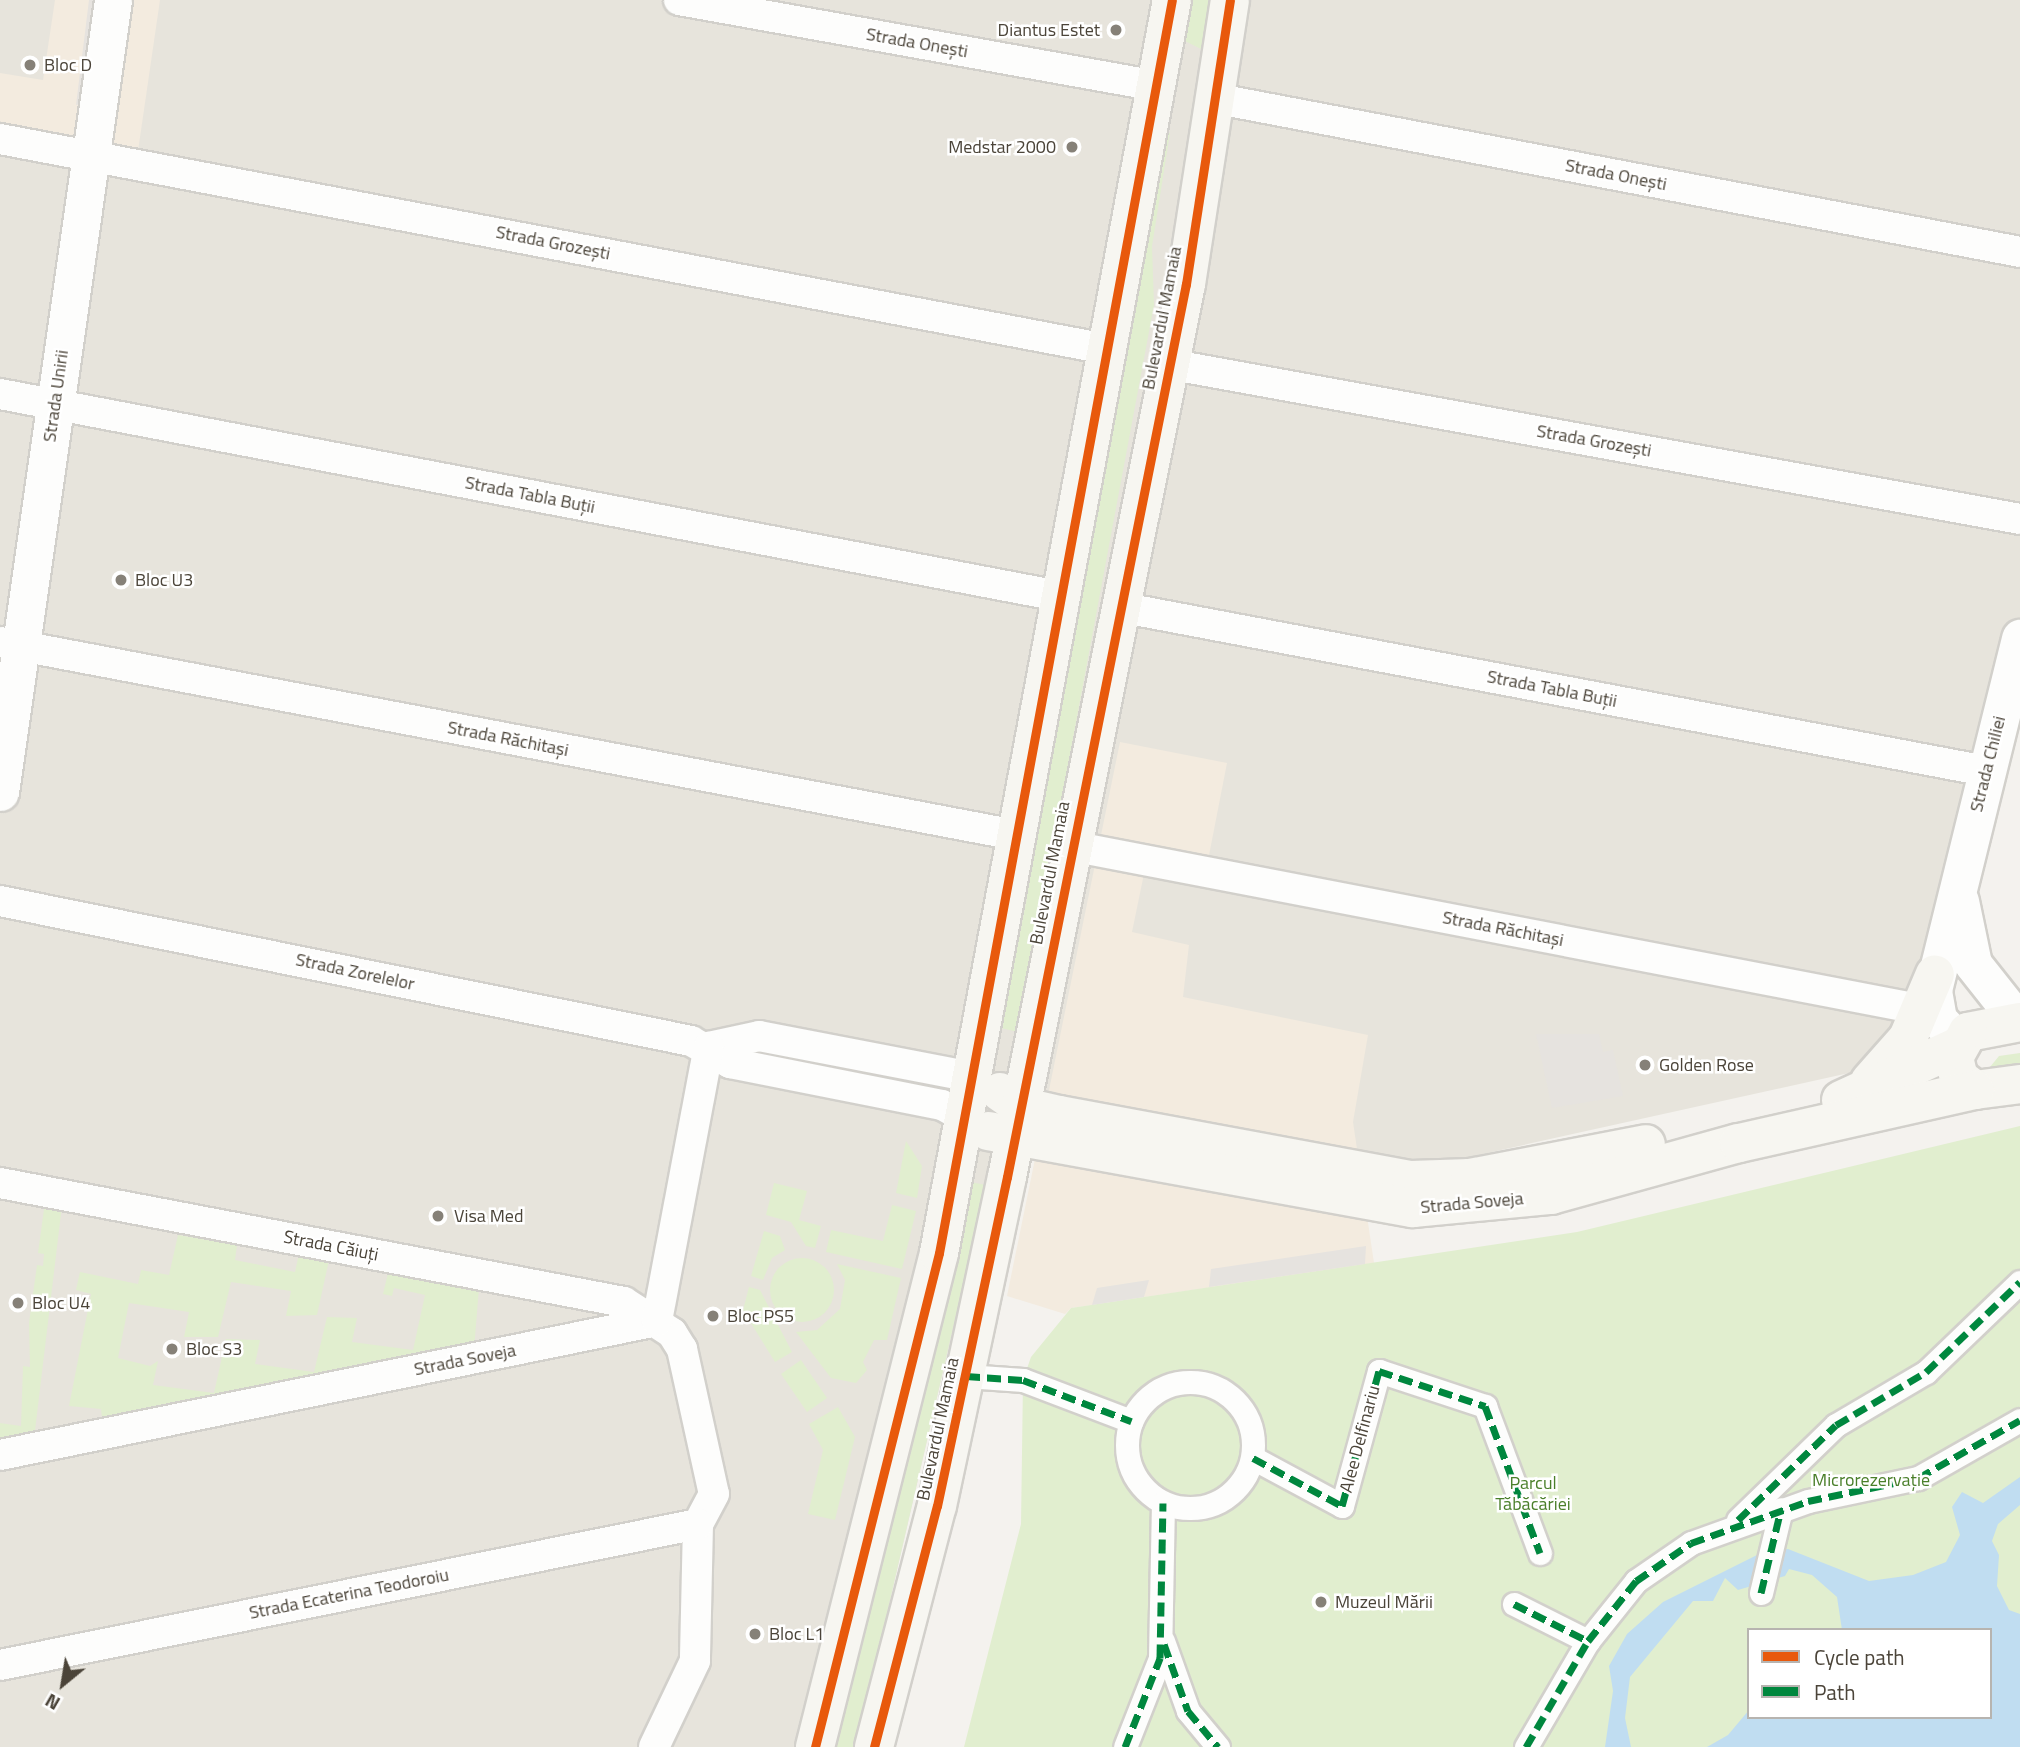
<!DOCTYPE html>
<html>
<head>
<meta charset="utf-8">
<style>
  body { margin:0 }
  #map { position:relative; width:2020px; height:1747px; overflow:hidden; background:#f4f2ee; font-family:"Titillium Web",sans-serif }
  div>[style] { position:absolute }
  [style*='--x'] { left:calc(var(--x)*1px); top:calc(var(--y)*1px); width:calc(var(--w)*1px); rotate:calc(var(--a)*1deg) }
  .residential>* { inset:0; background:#e7e4dc }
  .commercial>* { inset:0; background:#f3ebdf }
  .green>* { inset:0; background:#e1eecf }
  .round { border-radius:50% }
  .parking>* { inset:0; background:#e6e3df }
  .water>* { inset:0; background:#c0ddf1 }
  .roads { filter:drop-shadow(2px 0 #d2d0cb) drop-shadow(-2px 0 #d2d0cb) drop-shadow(0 2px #d2d0cb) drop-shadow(0 -2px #d2d0cb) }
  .pedestrian>* { height:23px; margin:-11.5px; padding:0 11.5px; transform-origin:11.5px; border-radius:11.5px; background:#fdfdfc }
  .pedestrian>.ring { margin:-11.5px; padding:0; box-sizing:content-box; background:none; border:23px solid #fdfdfc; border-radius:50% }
  .minor>* { height:30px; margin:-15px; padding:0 15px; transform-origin:15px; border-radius:15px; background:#fdfdfc }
  .tertiary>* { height:37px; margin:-18.5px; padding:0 18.5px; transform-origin:18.5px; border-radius:18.5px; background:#fdfdfc }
  .secondary>* { height:38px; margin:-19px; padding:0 19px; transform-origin:19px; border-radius:19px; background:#f7f6f1 }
  .quiet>* { height:7px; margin-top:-3.5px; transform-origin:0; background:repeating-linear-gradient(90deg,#00873e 0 14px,transparent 0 21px) }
  .cycleway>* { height:9px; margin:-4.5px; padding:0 4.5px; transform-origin:4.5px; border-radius:4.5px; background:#e8590c }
  .dots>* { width:19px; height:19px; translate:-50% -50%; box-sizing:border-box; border:4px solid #fff; border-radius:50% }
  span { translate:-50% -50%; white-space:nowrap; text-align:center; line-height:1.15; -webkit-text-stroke:5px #fff; paint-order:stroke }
  .poi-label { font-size:18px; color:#4b4439 }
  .right { translate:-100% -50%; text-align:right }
  .left { translate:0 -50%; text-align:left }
  .street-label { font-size:18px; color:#4b4439 }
  .park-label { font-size:18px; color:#4a7f2a }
  .legend { position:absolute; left:1747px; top:1628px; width:245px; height:91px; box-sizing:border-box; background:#fff; border:2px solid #b7b4b0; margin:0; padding:9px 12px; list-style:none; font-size:21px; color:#4b4439 }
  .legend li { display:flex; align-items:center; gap:14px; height:35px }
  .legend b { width:35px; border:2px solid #b7b4b0 }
  .north { position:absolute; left:28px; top:1649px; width:70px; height:70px; -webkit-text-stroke:5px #fff; paint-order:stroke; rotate:210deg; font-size:19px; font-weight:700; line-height:28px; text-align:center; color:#4b4439 }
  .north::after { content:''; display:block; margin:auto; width:24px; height:32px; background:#4b4439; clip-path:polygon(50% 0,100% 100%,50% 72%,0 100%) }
</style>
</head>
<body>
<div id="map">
  <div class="residential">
    <i style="clip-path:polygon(0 0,2020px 0,2020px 717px,1930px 1055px,1424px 1167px,1010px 1083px,856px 1747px,0 1747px)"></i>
  </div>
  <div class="commercial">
    <i style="clip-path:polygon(55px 0,160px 0,138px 151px,0 130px,0 73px,43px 80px)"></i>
    <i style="clip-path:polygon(1120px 742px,1227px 763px,1204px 881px,1145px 869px,1132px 932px,1189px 945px,1183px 997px,1368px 1035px,1353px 1122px,1374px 1263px,1071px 1308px,1065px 1314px,1007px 1296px)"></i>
  </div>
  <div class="green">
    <i style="clip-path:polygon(1186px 0,1214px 0,1205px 51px,1179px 38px)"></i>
    <i style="clip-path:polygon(1162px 132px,1170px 133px,1152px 246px,1154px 305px,1018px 1032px,1001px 1028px,1027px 898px,1025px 830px)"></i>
    <i style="clip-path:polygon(2020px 1053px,2020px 1069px,1990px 1067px,1999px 1056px)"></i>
    <i style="clip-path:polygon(evenodd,2020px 1126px,2020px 1747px,964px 1747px,1021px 1524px,1023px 1380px,1031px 1357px,1071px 1308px,1577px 1232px,2020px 1126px,1749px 1630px,1990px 1630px,1990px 1717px,1749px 1717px,1749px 1630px)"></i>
    <i style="clip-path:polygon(906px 1141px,922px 1166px,917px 1198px,896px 1193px)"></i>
    <i style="clip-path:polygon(965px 1181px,986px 1185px,856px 1747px,837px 1747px)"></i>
    <i style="clip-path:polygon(774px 1183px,807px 1191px,799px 1220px,821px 1226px,815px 1248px,806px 1246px,791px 1222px,766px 1215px)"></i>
    <i style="clip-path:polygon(52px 1195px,63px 1197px,34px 1439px,0 1446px,0 1423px,21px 1426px,23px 1366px,30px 1367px,29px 1323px,37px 1265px,43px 1266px,44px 1254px,38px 1253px,44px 1209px,50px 1209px)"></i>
    <i style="clip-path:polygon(892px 1205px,916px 1211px,902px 1269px,826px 1252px,831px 1230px,883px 1241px)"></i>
    <i style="clip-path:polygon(764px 1231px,780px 1236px,785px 1250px,772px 1258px,763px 1280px,751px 1276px)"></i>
    <i style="clip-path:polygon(178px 1235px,237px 1245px,235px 1260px,295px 1272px,299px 1254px,329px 1260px,317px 1315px,286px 1316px,291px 1291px,231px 1282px,218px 1337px,184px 1337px,189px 1312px,129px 1303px,118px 1358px,150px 1366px,158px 1361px,153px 1385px,214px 1393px,226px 1339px,260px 1340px,255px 1364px,314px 1372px,327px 1317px,357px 1318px,352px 1342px,413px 1350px,425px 1295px,394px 1288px,392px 1296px,383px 1294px,389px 1269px,479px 1288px,474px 1349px,103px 1426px,101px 1409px,69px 1406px,91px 1294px,76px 1290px,80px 1272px,138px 1284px,141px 1270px,169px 1275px)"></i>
    <i class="round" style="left:770px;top:1258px;width:64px;height:64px"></i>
    <i style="clip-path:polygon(837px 1264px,901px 1278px,887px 1340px,874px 1340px,863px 1362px,867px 1370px,856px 1383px,831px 1378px,796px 1332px,817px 1330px,840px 1309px,845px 1280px)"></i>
    <i style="clip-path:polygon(749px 1287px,760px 1290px,792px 1352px,775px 1362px,743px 1310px)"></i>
    <i style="clip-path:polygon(801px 1360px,827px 1398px,807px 1412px,781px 1374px)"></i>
    <i style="clip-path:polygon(838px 1407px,855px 1437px,835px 1520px,808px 1514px,823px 1450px,809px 1424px)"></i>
  </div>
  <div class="parking">
    <i style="clip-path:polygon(89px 0,105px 0,91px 101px,76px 105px)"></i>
    <i style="clip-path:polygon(1536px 1034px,1599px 1034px,1603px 1052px,1613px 1050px,1623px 1096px,1552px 1108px)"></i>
    <i style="clip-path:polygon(1366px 1246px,1365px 1264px,1209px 1287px,1211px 1269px)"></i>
    <i style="clip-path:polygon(1149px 1280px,1144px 1297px,1092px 1305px,1097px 1288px)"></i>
  </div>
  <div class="water">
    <i style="clip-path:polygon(2020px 1477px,2020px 1505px,1998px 1524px,1992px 1541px,1999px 1555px,1997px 1586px,2009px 1610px,2020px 1614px,2020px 1747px,1707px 1747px,1728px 1735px,1749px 1710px,1749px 1717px,1990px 1717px,1990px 1630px,1842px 1630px,1837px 1597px,1812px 1575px,1789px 1569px,1785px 1576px,1738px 1590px,1725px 1578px,1713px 1601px,1693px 1601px,1630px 1677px,1625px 1718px,1631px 1747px,1605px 1747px,1613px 1691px,1609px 1666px,1627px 1634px,1663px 1602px,1761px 1553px,1788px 1549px,1869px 1581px,1913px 1575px,1946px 1562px,1960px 1535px,1952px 1507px,1962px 1492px,1983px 1503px)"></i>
  </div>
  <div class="roads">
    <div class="pedestrian">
      <i style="--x:966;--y:1376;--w:57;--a:4"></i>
      <i style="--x:1023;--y:1380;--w:116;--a:20.8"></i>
      <i class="ring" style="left:1127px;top:1382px;width:103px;height:103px"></i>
      <i style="--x:1253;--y:1458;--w:101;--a:28.3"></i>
      <i style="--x:1342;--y:1506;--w:140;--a:-74.7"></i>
      <i style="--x:1379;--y:1371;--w:112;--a:18.3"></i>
      <i style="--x:1485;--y:1406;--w:157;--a:69.5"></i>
      <i style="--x:1738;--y:1520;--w:136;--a:-44.1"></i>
      <i style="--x:1836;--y:1425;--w:104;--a:-30.5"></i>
      <i style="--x:1926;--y:1372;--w:130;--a:-43.8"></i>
      <i style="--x:1761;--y:1593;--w:86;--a:-76.6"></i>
      <i style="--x:1514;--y:1604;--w:83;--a:26.6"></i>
      <i style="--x:1588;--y:1641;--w:77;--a:-51.3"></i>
      <i style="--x:1636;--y:1581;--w:67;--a:-34.6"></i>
      <i style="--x:1691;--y:1543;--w:124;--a:-19.7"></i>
      <i style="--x:1808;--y:1501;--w:112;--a:-11.8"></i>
      <i style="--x:1918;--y:1478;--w:117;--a:-29.6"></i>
      <i style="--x:1163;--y:1641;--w:74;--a:70.3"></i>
      <i style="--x:1188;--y:1711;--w:47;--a:50.2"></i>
      <i style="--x:1125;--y:1747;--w:96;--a:-68.5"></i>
      <i style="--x:1160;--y:1658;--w:155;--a:-88.9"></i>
      <i style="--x:1526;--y:1747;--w:123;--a:-59.7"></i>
    </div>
    <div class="minor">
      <i style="--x:679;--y:0;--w:484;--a:10.2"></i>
      <i style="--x:1213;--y:98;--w:822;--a:10.8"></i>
      <i style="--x:0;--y:139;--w:1126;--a:10.75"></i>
      <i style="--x:1168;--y:364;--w:866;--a:10.31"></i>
      <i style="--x:0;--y:394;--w:1078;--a:10.8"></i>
      <i style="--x:1119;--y:607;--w:882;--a:10.71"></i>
      <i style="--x:0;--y:642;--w:1034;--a:10.76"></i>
      <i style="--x:1071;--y:846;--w:879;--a:10.89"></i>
      <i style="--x:0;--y:901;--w:705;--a:11.45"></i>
      <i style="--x:691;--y:1041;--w:45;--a:29.4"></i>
      <i style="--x:730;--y:1063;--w:216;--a:11.2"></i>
      <i style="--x:942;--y:1105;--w:26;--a:29"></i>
      <i style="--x:709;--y:1047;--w:51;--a:-12.4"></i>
      <i style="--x:759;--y:1036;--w:217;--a:10.9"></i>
      <i style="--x:0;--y:1183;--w:635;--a:10.8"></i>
      <i style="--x:624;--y:1302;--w:57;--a:32.9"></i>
      <i style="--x:672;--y:1333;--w:19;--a:58"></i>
      <i style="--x:682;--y:1349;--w:148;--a:77.6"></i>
      <i style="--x:714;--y:1494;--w:34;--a:118"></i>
      <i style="--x:698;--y:1524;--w:137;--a:91.3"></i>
      <i style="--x:695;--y:1661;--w:95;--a:115.5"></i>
      <i style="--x:0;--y:1455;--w:671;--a:-11.53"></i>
      <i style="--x:657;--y:1321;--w:279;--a:-79.3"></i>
      <i style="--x:0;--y:1665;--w:712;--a:-11.42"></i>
    </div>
    <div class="tertiary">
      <i style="--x:0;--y:792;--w:800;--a:-81.88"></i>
      <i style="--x:1960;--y:901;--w:64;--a:78.3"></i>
      <i style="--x:1973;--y:964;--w:74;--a:51.6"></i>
      <i style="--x:1959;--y:1041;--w:30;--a:-134"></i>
      <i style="--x:1938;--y:1019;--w:29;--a:-100"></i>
      <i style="--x:1933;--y:990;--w:363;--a:-76.1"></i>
    </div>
    <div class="secondary">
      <i style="--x:2020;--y:1022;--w:53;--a:169.1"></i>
      <i style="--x:1968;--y:1032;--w:29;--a:119"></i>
      <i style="--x:1954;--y:1057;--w:22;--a:77"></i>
      <i style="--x:1959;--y:1078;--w:20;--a:37"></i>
      <i style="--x:1975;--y:1090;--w:45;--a:-7.6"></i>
      <i style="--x:1870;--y:1081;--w:57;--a:-48.5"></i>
      <i style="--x:1908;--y:1038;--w:69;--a:-67.1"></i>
      <i style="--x:1000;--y:1092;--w:24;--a:35"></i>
      <i style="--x:1020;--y:1106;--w:40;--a:13"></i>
      <i style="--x:1059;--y:1115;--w:358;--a:10.5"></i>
      <i style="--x:1411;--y:1180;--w:59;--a:-1.9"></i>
      <i style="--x:1470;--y:1178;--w:179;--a:-10.9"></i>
      <i style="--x:1841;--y:1100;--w:127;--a:-24.7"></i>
      <i style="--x:988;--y:1131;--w:432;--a:10.3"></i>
      <i style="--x:1413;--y:1208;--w:139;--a:-5.4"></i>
      <i style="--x:1551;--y:1195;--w:195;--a:-15.5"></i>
      <i style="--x:1739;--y:1143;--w:242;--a:-12.7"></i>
      <i style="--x:815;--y:1747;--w:509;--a:-75.91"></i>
      <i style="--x:939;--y:1253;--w:1274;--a:-79.47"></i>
      <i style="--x:874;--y:1747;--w:249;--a:-75.4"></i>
      <i style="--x:937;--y:1506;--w:336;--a:-78"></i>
      <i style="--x:1007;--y:1177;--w:911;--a:-78.67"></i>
      <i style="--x:1186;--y:284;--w:287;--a:-81.2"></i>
    </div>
  </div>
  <div class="quiet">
    <i style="--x:966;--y:1376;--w:57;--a:4"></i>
    <i style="--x:1023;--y:1380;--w:116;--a:20.8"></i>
    <i style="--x:1253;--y:1458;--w:101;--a:28.3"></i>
    <i style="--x:1342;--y:1506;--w:140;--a:-74.7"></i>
    <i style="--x:1379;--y:1371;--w:112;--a:18.3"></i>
    <i style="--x:1485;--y:1406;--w:157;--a:69.5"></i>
    <i style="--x:1738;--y:1520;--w:136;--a:-44.1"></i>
    <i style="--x:1836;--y:1425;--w:104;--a:-30.5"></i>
    <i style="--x:1926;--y:1372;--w:130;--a:-43.8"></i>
    <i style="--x:1761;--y:1593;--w:86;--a:-76.6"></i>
    <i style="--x:1514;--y:1604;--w:83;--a:26.6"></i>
    <i style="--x:1588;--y:1641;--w:77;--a:-51.3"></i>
    <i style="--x:1636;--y:1581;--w:67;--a:-34.6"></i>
    <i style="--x:1691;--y:1543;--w:124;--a:-19.7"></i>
    <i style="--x:1808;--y:1501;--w:112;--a:-11.8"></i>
    <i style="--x:1918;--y:1478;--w:117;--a:-29.6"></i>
    <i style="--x:1164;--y:1644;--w:71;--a:70.3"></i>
    <i style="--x:1188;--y:1711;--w:47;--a:50.2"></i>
    <i style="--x:1125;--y:1747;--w:96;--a:-68.5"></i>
    <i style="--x:1160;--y:1658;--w:155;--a:-88.9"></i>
    <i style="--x:1526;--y:1747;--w:123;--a:-59.7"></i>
  </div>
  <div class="cycleway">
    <i style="--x:815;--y:1747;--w:509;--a:-75.91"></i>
    <i style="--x:939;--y:1253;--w:1274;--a:-79.47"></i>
    <i style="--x:874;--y:1747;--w:249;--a:-75.4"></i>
    <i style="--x:937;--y:1506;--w:336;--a:-78"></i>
    <i style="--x:1007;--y:1177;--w:911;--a:-78.67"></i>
    <i style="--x:1186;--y:284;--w:287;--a:-81.2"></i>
  </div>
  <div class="dots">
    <i style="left:1116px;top:30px;background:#868178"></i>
    <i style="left:30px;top:65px;background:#868178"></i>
    <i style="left:1072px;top:147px;background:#868178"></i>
    <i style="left:121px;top:580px;background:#868178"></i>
    <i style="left:1645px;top:1065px;background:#868178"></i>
    <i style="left:438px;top:1216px;background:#868178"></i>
    <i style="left:18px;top:1303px;background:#868178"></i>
    <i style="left:713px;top:1316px;background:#868178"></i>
    <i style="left:172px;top:1349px;background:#868178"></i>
    <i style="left:1321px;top:1602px;background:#868178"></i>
    <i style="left:755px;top:1634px;background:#868178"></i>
  </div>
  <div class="poi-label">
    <span class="right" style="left:1100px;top:30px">Diantus Estet</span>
    <span class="left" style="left:44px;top:65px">Bloc D</span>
    <span class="right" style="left:1056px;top:147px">Medstar 2000</span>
    <span class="left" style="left:135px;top:580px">Bloc U3</span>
    <span class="left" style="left:1659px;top:1065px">Golden Rose</span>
    <span class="left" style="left:454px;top:1216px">Visa Med</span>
    <span class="left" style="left:32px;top:1303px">Bloc U4</span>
    <span class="left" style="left:727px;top:1316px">Bloc PS5</span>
    <span class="left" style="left:186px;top:1349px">Bloc S3</span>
    <span class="left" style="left:1335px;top:1602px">Muzeul Mării</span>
    <span class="left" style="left:769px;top:1634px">Bloc L1</span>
  </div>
  <div class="street-label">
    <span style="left:917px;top:43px;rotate:10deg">Strada Onești</span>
    <span style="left:1616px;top:175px;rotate:11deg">Strada Onești</span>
    <span style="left:553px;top:243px;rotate:11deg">Strada Grozești</span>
    <span style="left:1162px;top:318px;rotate:-79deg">Bulevardul Mamaia</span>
    <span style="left:56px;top:396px;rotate:-82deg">Strada Unirii</span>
    <span style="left:1594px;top:441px;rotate:10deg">Strada Grozești</span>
    <span style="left:530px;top:495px;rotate:11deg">Strada Tabla Buții</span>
    <span style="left:1552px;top:689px;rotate:11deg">Strada Tabla Buții</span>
    <span style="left:508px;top:739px;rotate:11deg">Strada Răchitași</span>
    <span style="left:1988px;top:764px;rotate:-76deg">Strada Chiliei</span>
    <span style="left:1050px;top:873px;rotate:-79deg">Bulevardul Mamaia</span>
    <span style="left:1503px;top:929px;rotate:11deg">Strada Răchitași</span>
    <span style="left:355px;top:972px;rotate:12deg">Strada Zorelelor</span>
    <span style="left:1472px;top:1203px;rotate:-5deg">Strada Soveja</span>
    <span style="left:331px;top:1246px;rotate:11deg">Strada Căiuți</span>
    <span style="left:465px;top:1360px;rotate:-11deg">Strada Soveja</span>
    <span style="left:938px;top:1429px;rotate:-78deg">Bulevardul Mamaia</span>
    <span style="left:1360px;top:1439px;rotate:-75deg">Alee Delfinariu</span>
    <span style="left:349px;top:1594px;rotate:-11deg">Strada Ecaterina Teodoroiu</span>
  </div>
  <div class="park-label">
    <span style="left:1871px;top:1480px">Microrezervație</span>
    <span style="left:1533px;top:1494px">Parcul<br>Tăbăcăriei</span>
  </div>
  <ul class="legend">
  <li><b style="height:9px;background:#e8590c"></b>Cycle path</li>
  <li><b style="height:9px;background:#00873e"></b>Path</li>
  </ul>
  <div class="north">N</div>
</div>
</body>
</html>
